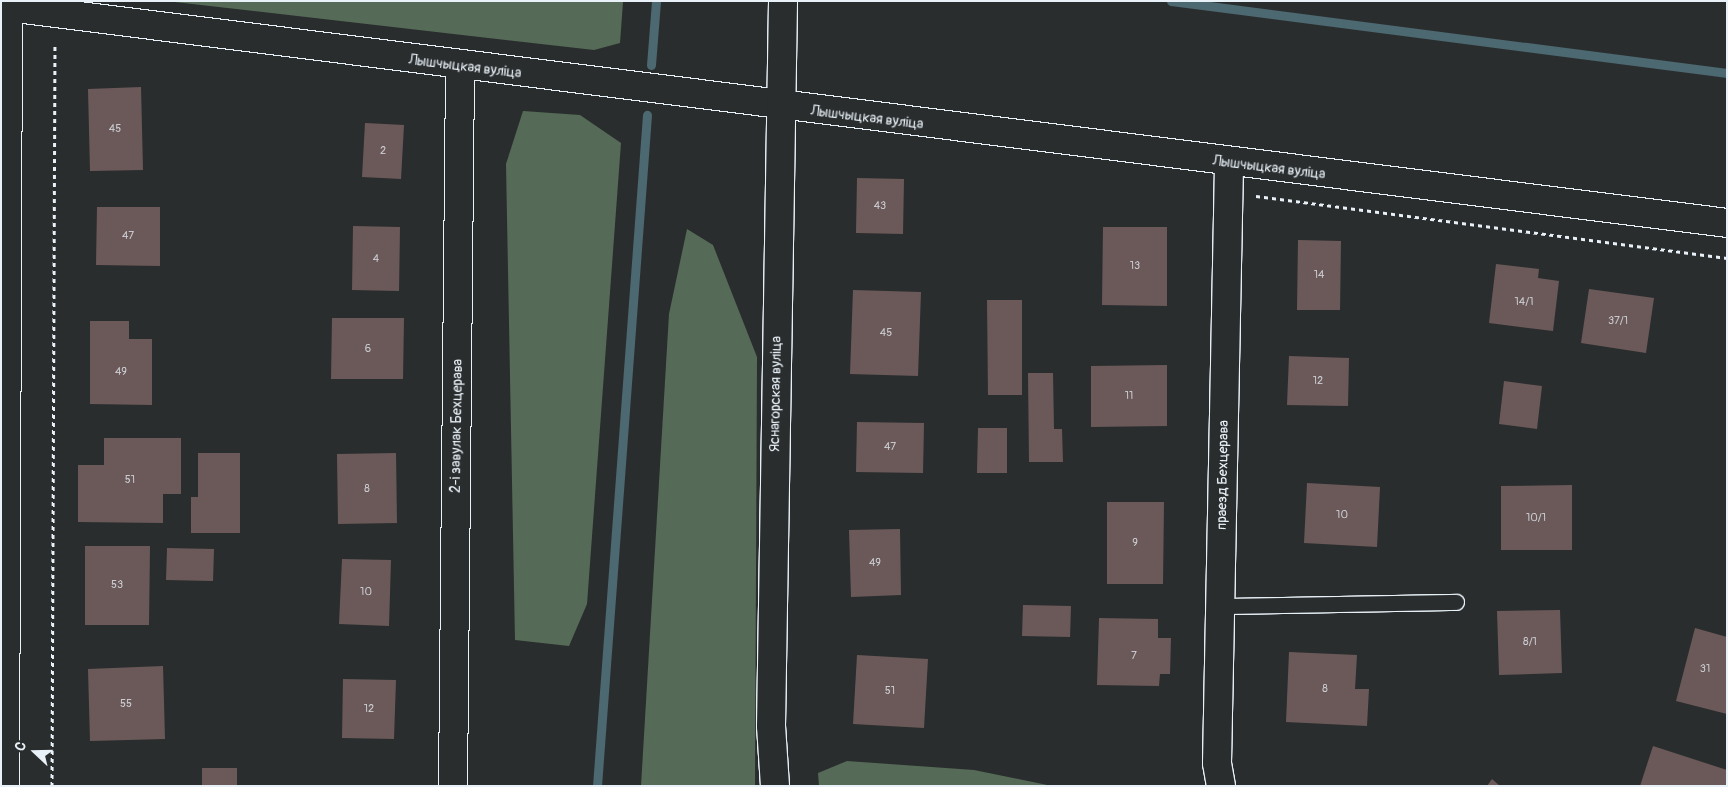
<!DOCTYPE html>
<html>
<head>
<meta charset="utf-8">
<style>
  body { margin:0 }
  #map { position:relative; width:1728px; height:787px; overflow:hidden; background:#2a2d2e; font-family:Pangolin,sans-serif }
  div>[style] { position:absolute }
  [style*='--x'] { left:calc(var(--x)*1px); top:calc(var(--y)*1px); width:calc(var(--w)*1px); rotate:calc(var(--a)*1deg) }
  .green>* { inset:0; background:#556b57 }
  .stream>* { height:9px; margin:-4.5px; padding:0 4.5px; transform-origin:4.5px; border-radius:4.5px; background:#4c6870 }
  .building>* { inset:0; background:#6b5959 }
  .path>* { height:3px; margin-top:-1.5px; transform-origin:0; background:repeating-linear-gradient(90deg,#e8f1f8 0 4px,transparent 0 8px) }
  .roads { filter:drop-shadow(1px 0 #e8f1f8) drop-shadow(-1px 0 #e8f1f8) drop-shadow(0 1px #e8f1f8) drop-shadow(0 -1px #e8f1f8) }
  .service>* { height:15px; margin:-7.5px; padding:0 7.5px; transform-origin:7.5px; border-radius:7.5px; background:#2a2d2e }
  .minor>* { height:28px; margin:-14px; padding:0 14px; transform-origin:14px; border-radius:14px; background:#2a2d2e }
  span { translate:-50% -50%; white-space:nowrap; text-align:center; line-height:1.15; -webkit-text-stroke:4px #2a2d2e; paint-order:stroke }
  .number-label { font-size:11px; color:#c9cbd0 }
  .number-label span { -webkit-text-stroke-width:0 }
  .street-label { font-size:14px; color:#e8f1f8 }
  .frame { position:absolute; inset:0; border:2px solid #e8f1f8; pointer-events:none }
  .north { position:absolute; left:10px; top:727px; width:50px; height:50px; -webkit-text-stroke:4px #2a2d2e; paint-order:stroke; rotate:291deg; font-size:14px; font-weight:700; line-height:20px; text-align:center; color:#e8f1f8 }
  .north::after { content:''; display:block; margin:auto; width:18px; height:22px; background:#e8f1f8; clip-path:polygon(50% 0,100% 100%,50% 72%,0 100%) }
</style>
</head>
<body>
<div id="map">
  <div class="green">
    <i style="clip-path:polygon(166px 1px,623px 1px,623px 2px,620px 43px,594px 50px)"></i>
    <i style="clip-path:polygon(523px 111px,580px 115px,621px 143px,587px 604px,569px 646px,515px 640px,506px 164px)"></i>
    <i style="clip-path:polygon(687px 229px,713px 245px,757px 357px,755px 786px,641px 786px,669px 314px)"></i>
    <i style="clip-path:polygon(847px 761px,974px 770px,1052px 786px,819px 786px,818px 773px)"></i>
  </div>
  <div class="stream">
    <i style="--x:1171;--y:1;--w:561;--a:7.38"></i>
    <i style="--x:651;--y:65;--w:64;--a:-85.5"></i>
    <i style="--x:597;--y:786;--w:673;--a:-85.74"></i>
  </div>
  <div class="building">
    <i style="clip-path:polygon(141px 87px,143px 170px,90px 171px,88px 89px)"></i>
    <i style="clip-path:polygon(365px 123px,404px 125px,401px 179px,362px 177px)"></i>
    <i style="clip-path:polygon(857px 178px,904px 179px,903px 234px,856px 233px)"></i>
    <i style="clip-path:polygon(97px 207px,160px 207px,160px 266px,96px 265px)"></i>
    <i style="clip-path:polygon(353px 226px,400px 227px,399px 291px,352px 290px)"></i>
    <i style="clip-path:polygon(1103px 227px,1167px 227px,1167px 306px,1102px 305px)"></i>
    <i style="clip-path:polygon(1298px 240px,1341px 241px,1340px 310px,1297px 310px)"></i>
    <i style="clip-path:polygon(1496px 264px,1539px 269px,1538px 278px,1559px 281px,1553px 331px,1489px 323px)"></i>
    <i style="clip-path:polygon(1589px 289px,1654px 298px,1646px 353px,1581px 343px)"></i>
    <i style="clip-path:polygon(853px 290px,921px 292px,918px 376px,850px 374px)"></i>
    <i style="clip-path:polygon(987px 300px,1022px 300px,1022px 395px,988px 395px)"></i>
    <i style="clip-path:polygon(332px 318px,404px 318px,403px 379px,331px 379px)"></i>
    <i style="clip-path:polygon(90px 321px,129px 321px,129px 339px,152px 339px,152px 405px,90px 404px)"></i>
    <i style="clip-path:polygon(1289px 356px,1349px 358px,1348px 406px,1287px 405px)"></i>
    <i style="clip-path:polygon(1167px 365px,1167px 426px,1091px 427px,1091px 366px)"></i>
    <i style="clip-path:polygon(1028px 373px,1053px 373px,1054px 429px,1062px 429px,1063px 462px,1029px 462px)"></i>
    <i style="clip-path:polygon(1504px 381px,1542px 386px,1537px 429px,1499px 424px)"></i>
    <i style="clip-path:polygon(857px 422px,924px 423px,923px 473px,856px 472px)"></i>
    <i style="clip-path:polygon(978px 428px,1007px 428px,1007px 473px,977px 473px)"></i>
    <i style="clip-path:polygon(104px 438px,181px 438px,181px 494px,163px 494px,163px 523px,78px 522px,78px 465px,104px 465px)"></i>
    <i style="clip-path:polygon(198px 453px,240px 453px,240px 533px,191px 533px,191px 497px,198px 497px)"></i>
    <i style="clip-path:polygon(396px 453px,397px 523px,338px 524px,337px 454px)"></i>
    <i style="clip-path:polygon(1307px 483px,1380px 487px,1377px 547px,1304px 543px)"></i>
    <i style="clip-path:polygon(1572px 485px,1572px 550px,1501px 550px,1501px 486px)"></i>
    <i style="clip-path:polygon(1107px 502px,1164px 502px,1163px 584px,1107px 584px)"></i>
    <i style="clip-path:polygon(900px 529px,901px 595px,851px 597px,849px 530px)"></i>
    <i style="clip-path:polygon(85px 546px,150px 546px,149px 625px,85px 625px)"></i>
    <i style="clip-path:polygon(167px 548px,214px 549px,213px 581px,166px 580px)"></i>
    <i style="clip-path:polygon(342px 559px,391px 560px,389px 626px,339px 624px)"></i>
    <i style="clip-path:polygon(1023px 605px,1071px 606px,1070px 637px,1022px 636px)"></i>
    <i style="clip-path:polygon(1560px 610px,1562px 673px,1499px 675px,1497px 611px)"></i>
    <i style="clip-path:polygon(1099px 618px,1158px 619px,1158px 638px,1171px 638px,1170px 674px,1160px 674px,1159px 686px,1097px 685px)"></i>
    <i style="clip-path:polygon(1695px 628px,1727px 637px,1727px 714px,1676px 701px)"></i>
    <i style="clip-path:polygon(1289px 652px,1357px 655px,1355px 689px,1369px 689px,1367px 726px,1286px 722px)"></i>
    <i style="clip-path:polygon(857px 655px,928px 659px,924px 728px,853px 724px)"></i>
    <i style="clip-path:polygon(163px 666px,165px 739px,90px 741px,88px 669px)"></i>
    <i style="clip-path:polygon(343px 679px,396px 680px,394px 739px,342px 738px)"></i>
    <i style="clip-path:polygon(1653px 746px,1727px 770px,1727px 786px,1640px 786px)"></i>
    <i style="clip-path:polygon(202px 768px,237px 768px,237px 786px,202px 786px)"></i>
    <i style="clip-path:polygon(1492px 779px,1500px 786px,1487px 786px)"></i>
  </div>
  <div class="path">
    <i style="--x:1256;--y:196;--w:475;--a:7.5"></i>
    <i style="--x:52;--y:786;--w:743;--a:-89.77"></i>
  </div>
  <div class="roads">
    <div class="service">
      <i style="--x:1220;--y:606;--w:236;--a:-1"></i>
    </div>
    <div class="minor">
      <i style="--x:8;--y:7;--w:1733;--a:7.16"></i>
      <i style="--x:5;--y:786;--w:785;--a:-89.78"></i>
      <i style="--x:453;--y:786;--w:720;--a:-89.44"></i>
      <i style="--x:775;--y:786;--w:60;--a:-93.8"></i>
      <i style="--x:771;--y:726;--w:725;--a:-89.05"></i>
      <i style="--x:1221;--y:786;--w:23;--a:-100"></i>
      <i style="--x:1217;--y:763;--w:600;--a:-88.85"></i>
    </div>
  </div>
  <div class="number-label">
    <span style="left:115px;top:129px">45</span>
    <span style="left:383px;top:151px">2</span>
    <span style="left:880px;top:206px">43</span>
    <span style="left:128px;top:236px">47</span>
    <span style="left:376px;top:259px">4</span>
    <span style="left:1135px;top:266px">13</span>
    <span style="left:1319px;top:275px">14</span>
    <span style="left:1524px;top:302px">14/1</span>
    <span style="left:1618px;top:321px">37/1</span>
    <span style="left:886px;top:333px">45</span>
    <span style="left:368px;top:349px">6</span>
    <span style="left:121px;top:372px">49</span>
    <span style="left:1318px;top:381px">12</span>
    <span style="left:1129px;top:396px">11</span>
    <span style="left:890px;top:447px">47</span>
    <span style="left:130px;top:480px">51</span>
    <span style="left:367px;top:489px">8</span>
    <span style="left:1342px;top:515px">10</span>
    <span style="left:1536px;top:518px">10/1</span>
    <span style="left:1135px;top:543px">9</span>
    <span style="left:875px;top:563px">49</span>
    <span style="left:117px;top:585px">53</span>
    <span style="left:366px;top:592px">10</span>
    <span style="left:1530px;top:642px">8/1</span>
    <span style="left:1134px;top:656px">7</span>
    <span style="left:1705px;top:669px">31</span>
    <span style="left:1325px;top:689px">8</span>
    <span style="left:890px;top:691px">51</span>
    <span style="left:126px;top:704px">55</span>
    <span style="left:369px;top:709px">12</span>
  </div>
  <div class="street-label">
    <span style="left:465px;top:67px;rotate:7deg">Лышчыцкая вуліца</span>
    <span style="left:867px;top:118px;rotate:7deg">Лышчыцкая вуліца</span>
    <span style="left:1269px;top:168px;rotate:7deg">Лышчыцкая вуліца</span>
    <span style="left:776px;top:394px;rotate:-89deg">Яснагорская вуліца</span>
    <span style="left:457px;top:426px;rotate:-89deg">2-і завулак Бехцерава</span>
    <span style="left:1223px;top:475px;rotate:-89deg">праезд Бехцерава</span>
  </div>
  <div class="frame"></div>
  <div class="north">С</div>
</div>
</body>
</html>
